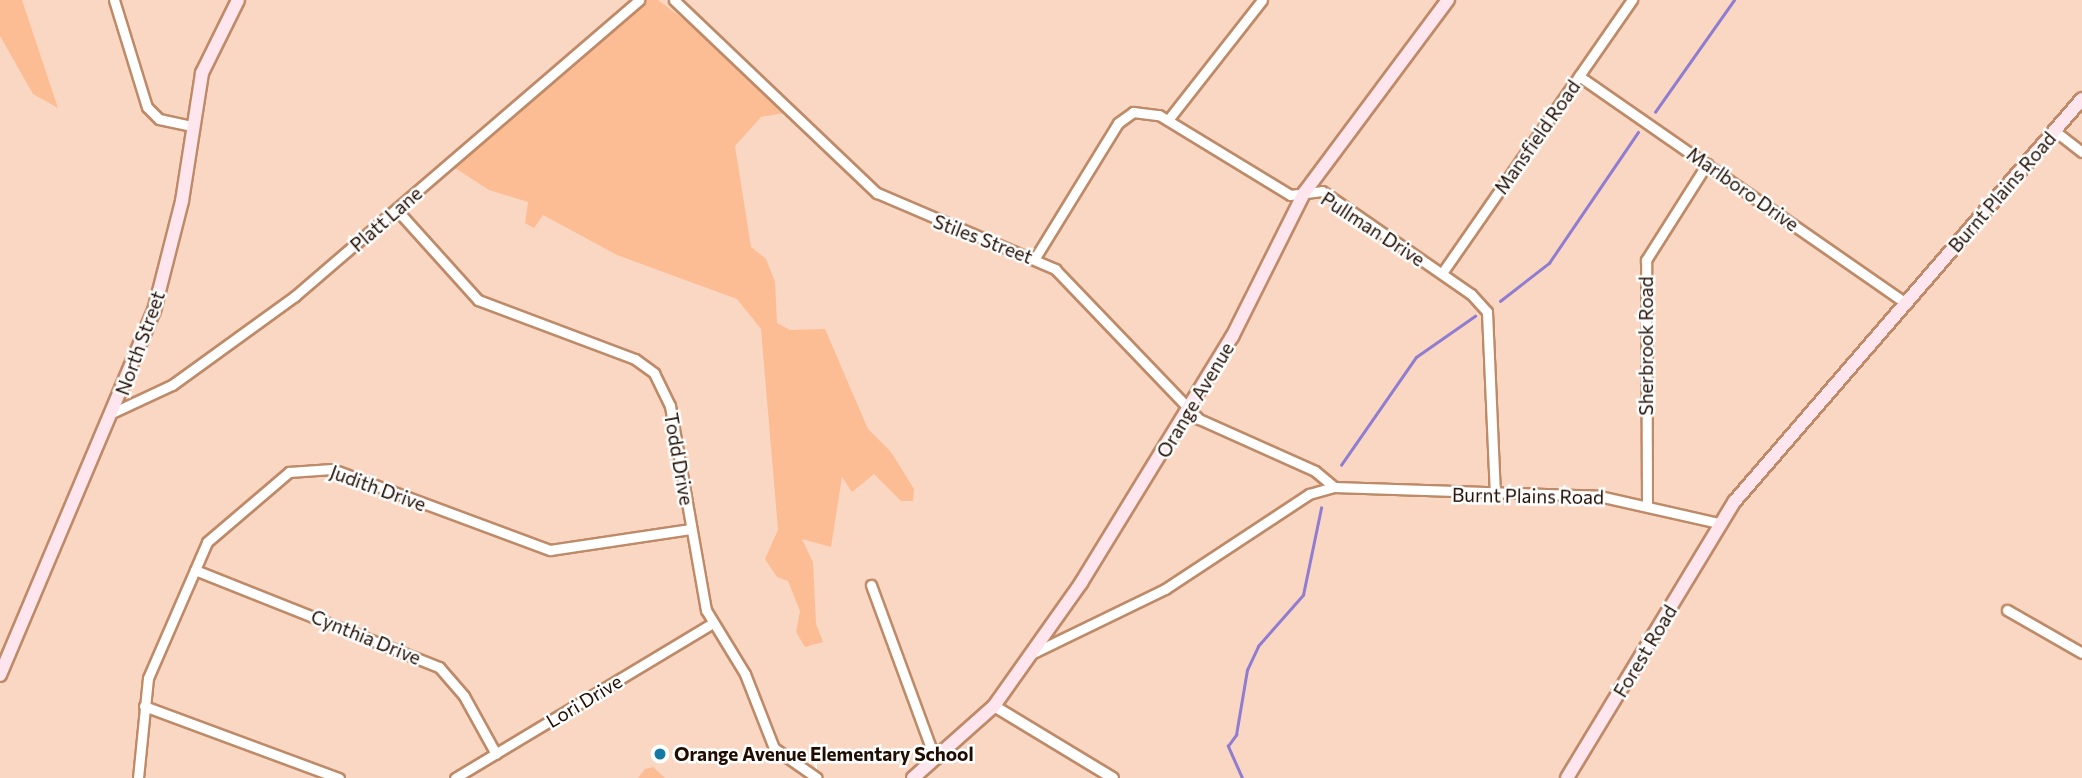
<!DOCTYPE html>
<html>
<head>
<meta charset="utf-8">
<style>
  body { margin:0 }
  #map { position:relative; width:2082px; height:778px; overflow:hidden; background:#f9d7c2; font-family:Commissioner,sans-serif }
  div>[style] { position:absolute }
  [style*='--x'] { left:calc(var(--x)*1px); top:calc(var(--y)*1px); width:calc(var(--w)*1px); rotate:calc(var(--a)*1deg) }
  .green>* { inset:0; background:#fdbd94 }
  .stream>* { height:2.5px; margin:-1.25px; padding:0 1.25px; transform-origin:1.25px; border-radius:1.25px; background:#907cd0 }
  .roads { filter:drop-shadow(2px 0 #be8a68) drop-shadow(-2px 0 #be8a68) drop-shadow(0 2px #be8a68) drop-shadow(0 -2px #be8a68) }
  .minor>* { height:9px; margin:-4.5px; padding:0 4.5px; transform-origin:4.5px; border-radius:4.5px; background:#fff }
  .tertiary>* { height:10px; margin:-5px; padding:0 5px; transform-origin:5px; border-radius:5px; background:#fff }
  .secondary>* { height:12px; margin:-6px; padding:0 6px; transform-origin:6px; border-radius:6px; background:#fee5ee }
  .dots>* { width:19px; height:19px; translate:-50% -50%; box-sizing:border-box; border:4px solid #fff; border-radius:50% }
  span { translate:-50% -50%; white-space:nowrap; text-align:center; line-height:1.15; -webkit-text-stroke:5px #fff; paint-order:stroke }
  .street-label { font-size:19px; color:#200d02 }
  .poi-label { font-size:19px; color:#200d02; font-weight:700 }
  .left { translate:0 -50%; text-align:left }
</style>
</head>
<body>
<div id="map">
  <div class="green">
    <i style="clip-path:polygon(0 0,22px 0,58px 108px,33px 94px,0 36px)"></i>
    <i style="clip-path:polygon(641px 0,658px 0,709px 38px,784px 113px,761px 117px,735px 146px,751px 247px,766px 259px,775px 282px,777px 323px,790px 330px,825px 329px,868px 429px,891px 452px,914px 489px,913px 501px,901px 501px,874px 474px,852px 492px,842px 477px,831px 547px,802px 539px,813px 562px,816px 624px,823px 642px,805px 647px,796px 632px,800px 611px,788px 581px,777px 577px,765px 559px,778px 530px,761px 329px,737px 299px,617px 255px,543px 215px,534px 228px,525px 223px,528px 202px,489px 190px,455px 168px)"></i>
    <i style="clip-path:polygon(653px 767px,665px 778px,638px 778px,645px 769px)"></i>
  </div>
  <div class="stream">
    <i style="--x:1655;--y:112;--w:137;--a:-54.8"></i>
    <i style="--x:1500;--y:301;--w:62;--a:-37.8"></i>
    <i style="--x:1549;--y:263;--w:158;--a:-55.8"></i>
    <i style="--x:1341;--y:465;--w:131;--a:-55.2"></i>
    <i style="--x:1416;--y:357;--w:72;--a:-34.8"></i>
    <i style="--x:1242;--y:778;--w:35;--a:-114"></i>
    <i style="--x:1228;--y:746;--w:14;--a:-54"></i>
    <i style="--x:1236;--y:735;--w:66;--a:-80.4"></i>
    <i style="--x:1247;--y:670;--w:26;--a:-65"></i>
    <i style="--x:1258;--y:646;--w:68;--a:-48.6"></i>
    <i style="--x:1303;--y:595;--w:89;--a:-78.3"></i>
  </div>
  <div class="roads">
    <div class="minor">
      <i style="--x:114;--y:0;--w:112;--a:72.9"></i>
      <i style="--x:147;--y:107;--w:17;--a:45"></i>
      <i style="--x:159;--y:119;--w:34;--a:12"></i>
      <i style="--x:674;--y:0;--w:280;--a:43.6"></i>
      <i style="--x:877;--y:193;--w:194;--a:23.1"></i>
      <i style="--x:1055;--y:269;--w:208;--a:46.2"></i>
      <i style="--x:1199;--y:419;--w:127;--a:24.1"></i>
      <i style="--x:1315;--y:471;--w:25;--a:40"></i>
      <i style="--x:1579;--y:76;--w:399;--a:34.8"></i>
      <i style="--x:1168;--y:120;--w:152;--a:-51.9"></i>
      <i style="--x:2055;--y:131;--w:34;--a:38"></i>
      <i style="--x:397;--y:210;--w:121;--a:48"></i>
      <i style="--x:478;--y:300;--w:168;--a:20.6"></i>
      <i style="--x:635;--y:359;--w:24;--a:36"></i>
      <i style="--x:654;--y:373;--w:37;--a:64"></i>
      <i style="--x:670;--y:406;--w:207;--a:80"></i>
      <i style="--x:706;--y:610;--w:75;--a:58.6"></i>
      <i style="--x:745;--y:674;--w:79;--a:68.6"></i>
      <i style="--x:774;--y:748;--w:52;--a:34.9"></i>
      <i style="--x:1035;--y:258;--w:158;--a:-58.4"></i>
      <i style="--x:1118;--y:123;--w:19;--a:-36"></i>
      <i style="--x:1133;--y:112;--w:26;--a:7"></i>
      <i style="--x:1159;--y:115;--w:153;--a:31.4"></i>
      <i style="--x:1290;--y:195;--w:32;--a:-7"></i>
      <i style="--x:1322;--y:191;--w:181;--a:34.7"></i>
      <i style="--x:1471;--y:294;--w:24;--a:48"></i>
      <i style="--x:1487;--y:312;--w:182;--a:87.5"></i>
      <i style="--x:1442;--y:273;--w:333;--a:-55.2"></i>
      <i style="--x:114;--y:412;--w:64;--a:-25"></i>
      <i style="--x:172;--y:385;--w:152;--a:-35.9"></i>
      <i style="--x:295;--y:296;--w:454;--a:-40.7"></i>
      <i style="--x:1647;--y:503;--w:243;--a:-90.2"></i>
      <i style="--x:1646;--y:260;--w:114;--a:-57.6"></i>
      <i style="--x:195;--y:570;--w:263;--a:21.7"></i>
      <i style="--x:439;--y:667;--w:38;--a:49"></i>
      <i style="--x:464;--y:696;--w:66;--a:61.1"></i>
      <i style="--x:871;--y:585;--w:185;--a:69.8"></i>
      <i style="--x:2007;--y:610;--w:86;--a:29.8"></i>
      <i style="--x:1031;--y:654;--w:149;--a:-25.9"></i>
      <i style="--x:1165;--y:589;--w:173;--a:-33.4"></i>
      <i style="--x:1309;--y:494;--w:26;--a:-16"></i>
      <i style="--x:1334;--y:487;--w:265;--a:1.9"></i>
      <i style="--x:1599;--y:496;--w:123;--a:12.7"></i>
      <i style="--x:144;--y:706;--w:208;--a:20.3"></i>
      <i style="--x:138;--y:778;--w:100;--a:-84.3"></i>
      <i style="--x:148;--y:678;--w:148;--a:-66.5"></i>
      <i style="--x:207;--y:542;--w:108;--a:-40.5"></i>
      <i style="--x:289;--y:472;--w:43;--a:-4"></i>
      <i style="--x:332;--y:469;--w:233;--a:20.4"></i>
      <i style="--x:550;--y:550;--w:142;--a:-8.5"></i>
      <i style="--x:455;--y:778;--w:301;--a:-31"></i>
    </div>
    <div class="tertiary">
      <i style="--x:994;--y:706;--w:139;--a:31.2"></i>
    </div>
    <div class="secondary">
      <i style="--x:0;--y:675;--w:395;--a:-67.1"></i>
      <i style="--x:154;--y:311;--w:114;--a:-75.7"></i>
      <i style="--x:182;--y:201;--w:130;--a:-81.1"></i>
      <i style="--x:202;--y:73;--w:81;--a:-63.7"></i>
      <i style="--x:913;--y:778;--w:108;--a:-41.6"></i>
      <i style="--x:994;--y:706;--w:151;--a:-54.7"></i>
      <i style="--x:1081;--y:583;--w:289;--a:-58.5"></i>
      <i style="--x:1232;--y:337;--w:161;--a:-63.4"></i>
      <i style="--x:1304;--y:193;--w:241;--a:-53.3"></i>
      <i style="--x:1567;--y:778;--w:324;--a:-58.8"></i>
      <i style="--x:1735;--y:501;--w:531;--a:-49.2"></i>
    </div>
  </div>
  <div class="dots">
    <i style="left:660px;top:754px;background:#1479a5"></i>
  </div>
  <div class="street-label">
    <span style="left:1537px;top:137px;rotate:-55deg">Mansfield Road</span>
    <span style="left:1743px;top:189px;rotate:35deg">Marlboro Drive</span>
    <span style="left:2002px;top:192px;rotate:-49deg">Burnt Plains Road</span>
    <span style="left:386px;top:219px;rotate:-41deg">Platt Lane</span>
    <span style="left:1373px;top:229px;rotate:33deg">Pullman Drive</span>
    <span style="left:983px;top:239px;rotate:21deg">Stiles Street</span>
    <span style="left:140px;top:343px;rotate:-70deg">North Street</span>
    <span style="left:1646px;top:346px;rotate:-90deg">Sherbrook Road</span>
    <span style="left:1195px;top:400px;rotate:-59deg">Orange Avenue</span>
    <span style="left:679px;top:459px;rotate:80deg">Todd Drive</span>
    <span style="left:378px;top:488px;rotate:20deg">Judith Drive</span>
    <span style="left:1528px;top:496px;rotate:1deg">Burnt Plains Road</span>
    <span style="left:366px;top:637px;rotate:22deg">Cynthia Drive</span>
    <span style="left:1645px;top:651px;rotate:-59deg">Forest Road</span>
    <span style="left:584px;top:701px;rotate:-31deg">Lori Drive</span>
  </div>
  <div class="poi-label">
    <span class="left" style="left:674px;top:754px">Orange Avenue Elementary School</span>
  </div>
</div>
</body>
</html>
